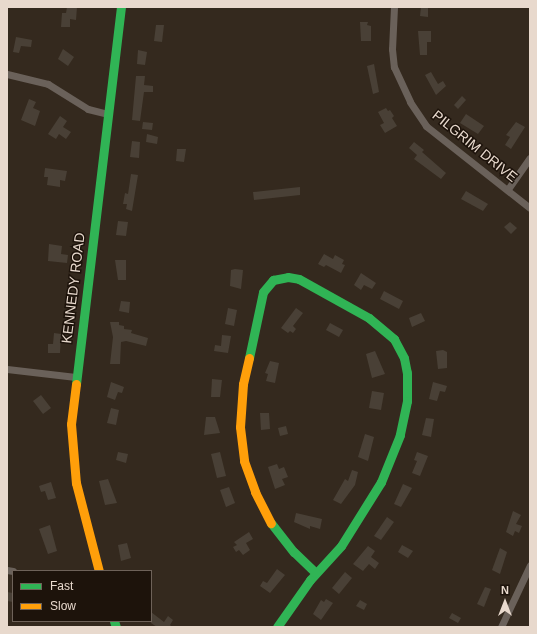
<!DOCTYPE html>
<html>
<head>
<meta charset="utf-8">
<style>
  body { margin:0 }
  #map { position:relative; width:537px; height:634px; overflow:hidden; background:#34291e; font-family:Arial,sans-serif }
  div>[style] { position:absolute }
  [style*='--x'] { left:calc(var(--x)*1px); top:calc(var(--y)*1px); width:calc(var(--w)*1px); rotate:calc(var(--a)*1deg) }
  .building>* { inset:0; background:#494036 }
  .street>* { height:7px; margin:-3.5px; padding:0 3.5px; transform-origin:3.5px; border-radius:3.5px; background:#6a615a }
  .fast>* { height:9px; margin:-4.5px; padding:0 4.5px; transform-origin:4.5px; border-radius:4.5px; background:#30b455 }
  .slow>* { height:9px; margin:-4.5px; padding:0 4.5px; transform-origin:4.5px; border-radius:4.5px; background:#ff9f0a }
  span { translate:-50% -50%; white-space:nowrap; text-align:center; line-height:1.15; -webkit-text-stroke:3px #1d130b; paint-order:stroke }
  .street-label { font-size:14px; color:#e8d9cd }
  .frame { position:absolute; inset:0; border:8px solid #e8d9cd; pointer-events:none }
  .legend { position:absolute; left:12px; top:570px; width:140px; height:52px; box-sizing:border-box; background:#1d130b; border:1px solid #6e6259; margin:0; padding:5px 7px; list-style:none; font-size:12px; color:#e8d9cd }
  .legend li { display:flex; align-items:center; gap:8px; height:20px }
  .legend b { width:20px; border:1px solid #6e6259 }
  .north { position:absolute; left:485px; top:582px; width:40px; height:40px; -webkit-text-stroke:3px #1d130b; paint-order:stroke; rotate:0deg; font-size:11px; font-weight:700; line-height:16px; text-align:center; color:#e8d9cd }
  .north::after { content:''; display:block; margin:auto; width:14px; height:18px; background:#e8d9cd; clip-path:polygon(50% 0,100% 100%,50% 72%,0 100%) }
</style>
</head>
<body>
<div id="map">
  <div class="building">
    <i style="clip-path:polygon(67px 7px,77px 7px,76px 20px,70px 19px,70px 27px,61px 27px,62px 13px,66px 13px)"></i>
    <i style="clip-path:polygon(421px 7px,428px 7px,428px 17px,420px 16px)"></i>
    <i style="clip-path:polygon(360px 22px,368px 22px,367px 25px,371px 26px,371px 41px,361px 41px)"></i>
    <i style="clip-path:polygon(156px 25px,164px 25px,162px 42px,154px 41px)"></i>
    <i style="clip-path:polygon(418px 31px,431px 31px,431px 42px,427px 42px,427px 55px,420px 55px)"></i>
    <i style="clip-path:polygon(16px 37px,32px 40px,31px 47px,21px 46px,19px 53px,13px 52px)"></i>
    <i style="clip-path:polygon(63px 49px,74px 57px,68px 66px,58px 59px)"></i>
    <i style="clip-path:polygon(138px 50px,147px 52px,145px 65px,137px 64px)"></i>
    <i style="clip-path:polygon(374px 64px,379px 92px,373px 94px,367px 66px)"></i>
    <i style="clip-path:polygon(431px 72px,438px 84px,443px 81px,446px 86px,436px 95px,425px 75px)"></i>
    <i style="clip-path:polygon(136px 76px,145px 76px,144px 85px,153px 86px,153px 92px,144px 92px,140px 121px,132px 120px)"></i>
    <i style="clip-path:polygon(462px 96px,466px 100px,458px 109px,454px 105px)"></i>
    <i style="clip-path:polygon(29px 99px,36px 102px,33px 108px,40px 111px,35px 126px,21px 120px)"></i>
    <i style="clip-path:polygon(386px 108px,388px 111px,390px 110px,394px 116px,392px 118px,397px 126px,385px 133px,380px 125px,384px 123px,378px 112px)"></i>
    <i style="clip-path:polygon(466px 114px,484px 126px,478px 134px,460px 123px)"></i>
    <i style="clip-path:polygon(60px 116px,67px 121px,63px 127px,71px 132px,66px 139px,59px 134px,56px 139px,48px 134px)"></i>
    <i style="clip-path:polygon(143px 122px,153px 123px,152px 130px,142px 129px)"></i>
    <i style="clip-path:polygon(516px 122px,525px 127px,511px 149px,505px 145px,510px 137px,506px 135px)"></i>
    <i style="clip-path:polygon(147px 134px,158px 137px,157px 144px,146px 142px)"></i>
    <i style="clip-path:polygon(132px 141px,140px 142px,139px 158px,130px 157px)"></i>
    <i style="clip-path:polygon(414px 142px,424px 150px,422px 152px,446px 173px,441px 179px,414px 159px,417px 155px,409px 148px)"></i>
    <i style="clip-path:polygon(177px 149px,186px 149px,184px 162px,176px 161px)"></i>
    <i style="clip-path:polygon(45px 168px,67px 171px,65px 181px,60px 180px,60px 187px,47px 185px,48px 177px,44px 177px)"></i>
    <i style="clip-path:polygon(131px 174px,138px 175px,132px 211px,126px 209px,127px 204px,123px 204px,125px 193px,128px 194px)"></i>
    <i style="clip-path:polygon(300px 187px,300px 195px,254px 200px,253px 192px)"></i>
    <i style="clip-path:polygon(466px 191px,488px 204px,483px 211px,461px 199px)"></i>
    <i style="clip-path:polygon(118px 221px,128px 222px,126px 236px,116px 235px)"></i>
    <i style="clip-path:polygon(510px 222px,517px 228px,511px 234px,504px 227px)"></i>
    <i style="clip-path:polygon(49px 244px,62px 246px,61px 254px,68px 255px,67px 263px,48px 261px)"></i>
    <i style="clip-path:polygon(324px 254px,333px 259px,335px 255px,344px 260px,342px 264px,345px 265px,341px 273px,326px 265px,324px 267px,318px 264px)"></i>
    <i style="clip-path:polygon(115px 260px,126px 260px,126px 280px,118px 280px)"></i>
    <i style="clip-path:polygon(235px 269px,243px 270px,241px 289px,230px 286px,231px 270px)"></i>
    <i style="clip-path:polygon(361px 273px,376px 283px,372px 289px,364px 285px,361px 290px,354px 285px)"></i>
    <i style="clip-path:polygon(384px 291px,403px 301px,399px 309px,380px 299px)"></i>
    <i style="clip-path:polygon(121px 301px,130px 302px,129px 313px,119px 311px)"></i>
    <i style="clip-path:polygon(228px 308px,237px 310px,234px 326px,225px 324px)"></i>
    <i style="clip-path:polygon(296px 308px,303px 313px,293px 326px,296px 329px,293px 333px,290px 331px,288px 333px,281px 328px)"></i>
    <i style="clip-path:polygon(421px 313px,425px 321px,412px 327px,409px 318px)"></i>
    <i style="clip-path:polygon(110px 322px,119px 322px,119px 325px,124px 326px,124px 329px,132px 330px,131px 333px,148px 338px,146px 346px,126px 341px,121px 342px,120px 364px,110px 364px,113px 337px)"></i>
    <i style="clip-path:polygon(330px 323px,343px 330px,339px 337px,326px 330px)"></i>
    <i style="clip-path:polygon(54px 333px,61px 334px,60px 353px,48px 353px,48px 344px,53px 344px)"></i>
    <i style="clip-path:polygon(222px 335px,231px 336px,228px 353px,214px 351px,215px 345px,221px 346px)"></i>
    <i style="clip-path:polygon(443px 350px,447px 352px,447px 368px,438px 369px,436px 351px)"></i>
    <i style="clip-path:polygon(375px 351px,385px 374px,372px 378px,366px 354px)"></i>
    <i style="clip-path:polygon(270px 361px,279px 363px,275px 383px,266px 381px,268px 374px,265px 373px)"></i>
    <i style="clip-path:polygon(212px 379px,222px 380px,220px 397px,211px 397px)"></i>
    <i style="clip-path:polygon(111px 382px,124px 387px,122px 393px,118px 392px,115px 400px,107px 397px)"></i>
    <i style="clip-path:polygon(433px 382px,447px 386px,445px 392px,440px 391px,437px 401px,429px 399px)"></i>
    <i style="clip-path:polygon(372px 391px,384px 393px,381px 410px,369px 408px)"></i>
    <i style="clip-path:polygon(41px 395px,51px 408px,43px 414px,33px 401px)"></i>
    <i style="clip-path:polygon(111px 408px,119px 410px,116px 425px,107px 423px)"></i>
    <i style="clip-path:polygon(260px 413px,269px 413px,270px 429px,261px 430px)"></i>
    <i style="clip-path:polygon(206px 417px,215px 417px,220px 433px,204px 435px)"></i>
    <i style="clip-path:polygon(426px 418px,434px 419px,431px 437px,422px 435px)"></i>
    <i style="clip-path:polygon(286px 426px,288px 434px,280px 436px,278px 428px)"></i>
    <i style="clip-path:polygon(365px 434px,374px 437px,368px 461px,358px 457px)"></i>
    <i style="clip-path:polygon(118px 452px,128px 454px,126px 463px,116px 460px)"></i>
    <i style="clip-path:polygon(220px 452px,226px 476px,217px 478px,211px 454px)"></i>
    <i style="clip-path:polygon(417px 452px,428px 456px,420px 476px,412px 473px,417px 461px,414px 460px)"></i>
    <i style="clip-path:polygon(277px 464px,279px 469px,284px 467px,288px 477px,282px 479px,285px 485px,275px 489px,268px 467px)"></i>
    <i style="clip-path:polygon(352px 470px,358px 472px,355px 485px,341px 504px,333px 500px,345px 479px,348px 481px)"></i>
    <i style="clip-path:polygon(108px 479px,117px 503px,105px 505px,99px 481px)"></i>
    <i style="clip-path:polygon(51px 482px,56px 498px,48px 500px,45px 491px,41px 492px,39px 486px)"></i>
    <i style="clip-path:polygon(403px 484px,412px 488px,401px 507px,394px 504px)"></i>
    <i style="clip-path:polygon(229px 487px,235px 503px,226px 507px,220px 490px)"></i>
    <i style="clip-path:polygon(513px 511px,521px 515px,516px 524px,522px 526px,519px 533px,515px 531px,513px 536px,506px 532px)"></i>
    <i style="clip-path:polygon(296px 513px,322px 519px,320px 529px,310px 526px,310px 529px,294px 522px)"></i>
    <i style="clip-path:polygon(387px 517px,394px 522px,381px 540px,374px 536px)"></i>
    <i style="clip-path:polygon(50px 525px,57px 551px,48px 554px,39px 529px)"></i>
    <i style="clip-path:polygon(249px 532px,253px 539px,246px 543px,250px 550px,243px 555px,239px 550px,236px 552px,233px 547px,237px 545px,234px 542px)"></i>
    <i style="clip-path:polygon(127px 543px,131px 558px,121px 561px,118px 545px)"></i>
    <i style="clip-path:polygon(402px 545px,413px 551px,408px 558px,398px 552px)"></i>
    <i style="clip-path:polygon(368px 546px,375px 551px,371px 557px,379px 563px,375px 569px,369px 564px,363px 571px,353px 564px)"></i>
    <i style="clip-path:polygon(500px 548px,507px 552px,500px 574px,492px 570px)"></i>
    <i style="clip-path:polygon(277px 569px,285px 575px,270px 593px,260px 586px,263px 581px,267px 583px)"></i>
    <i style="clip-path:polygon(345px 572px,352px 578px,339px 594px,332px 588px)"></i>
    <i style="clip-path:polygon(485px 587px,491px 589px,484px 607px,477px 604px)"></i>
    <i style="clip-path:polygon(7px 592px,13px 593px,13px 602px,7px 601px)"></i>
    <i style="clip-path:polygon(326px 599px,333px 603px,321px 620px,313px 614px,321px 600px,324px 602px)"></i>
    <i style="clip-path:polygon(360px 600px,367px 604px,364px 610px,356px 606px)"></i>
    <i style="clip-path:polygon(151px 612px,164px 622px,168px 616px,173px 620px,170px 625px,172px 627px,157px 627px,151px 623px)"></i>
    <i style="clip-path:polygon(452px 613px,461px 618px,458px 623px,449px 618px)"></i>
  </div>
  <div class="street">
    <i style="--x:394;--y:7;--w:42;--a:92.7"></i>
    <i style="--x:392;--y:49;--w:18;--a:84"></i>
    <i style="--x:394;--y:67;--w:38;--a:65"></i>
    <i style="--x:410;--y:102;--w:29;--a:56"></i>
    <i style="--x:426;--y:126;--w:132;--a:38.3"></i>
    <i style="--x:7;--y:74;--w:42;--a:13.7"></i>
    <i style="--x:48;--y:84;--w:47;--a:32"></i>
    <i style="--x:88;--y:109;--w:21;--a:14"></i>
    <i style="--x:508;--y:189;--w:38;--a:-55"></i>
    <i style="--x:7;--y:369;--w:69;--a:6.6"></i>
    <i style="--x:7;--y:570;--w:6;--a:9"></i>
    <i style="--x:501;--y:627;--w:68;--a:-64.9"></i>
  </div>
  <div class="fast">
    <i style="--x:249;--y:358;--w:67;--a:-78"></i>
    <i style="--x:263;--y:292;--w:16;--a:-50"></i>
    <i style="--x:273;--y:280;--w:15;--a:-11"></i>
    <i style="--x:288;--y:277;--w:11;--a:10"></i>
    <i style="--x:299;--y:279;--w:80;--a:29.1"></i>
    <i style="--x:369;--y:318;--w:33;--a:40"></i>
    <i style="--x:394;--y:339;--w:21;--a:62"></i>
    <i style="--x:404;--y:358;--w:15;--a:79"></i>
    <i style="--x:407;--y:373;--w:28;--a:90"></i>
    <i style="--x:407;--y:401;--w:35;--a:102"></i>
    <i style="--x:400;--y:435;--w:51;--a:112"></i>
    <i style="--x:381;--y:482;--w:75;--a:122"></i>
    <i style="--x:341;--y:546;--w:46;--a:132.4"></i>
    <i style="--x:310;--y:580;--w:57;--a:125.1"></i>
    <i style="--x:76;--y:384;--w:380;--a:-83.2"></i>
    <i style="--x:271;--y:523;--w:37;--a:52"></i>
    <i style="--x:294;--y:552;--w:30;--a:44"></i>
    <i style="--x:114;--y:621;--w:6;--a:72"></i>
  </div>
  <div class="slow">
    <i style="--x:249;--y:358;--w:27;--a:103"></i>
    <i style="--x:243;--y:384;--w:43;--a:94"></i>
    <i style="--x:240;--y:427;--w:34;--a:83"></i>
    <i style="--x:244;--y:461;--w:33;--a:70"></i>
    <i style="--x:255;--y:492;--w:35;--a:63"></i>
    <i style="--x:76;--y:384;--w:40;--a:97.1"></i>
    <i style="--x:71;--y:424;--w:59;--a:85.2"></i>
    <i style="--x:76;--y:483;--w:91;--a:75.4"></i>
  </div>
  <div class="street-label">
    <span style="left:475px;top:146px;rotate:39deg">PILGRIM DRIVE</span>
    <span style="left:73px;top:288px;rotate:-83deg">KENNEDY ROAD</span>
  </div>
  <div class="frame"></div>
  <ul class="legend">
  <li><b style="height:5px;background:#30b455"></b>Fast</li>
  <li><b style="height:5px;background:#ff9f0a"></b>Slow</li>
  </ul>
  <div class="north">N</div>
</div>
</body>
</html>
